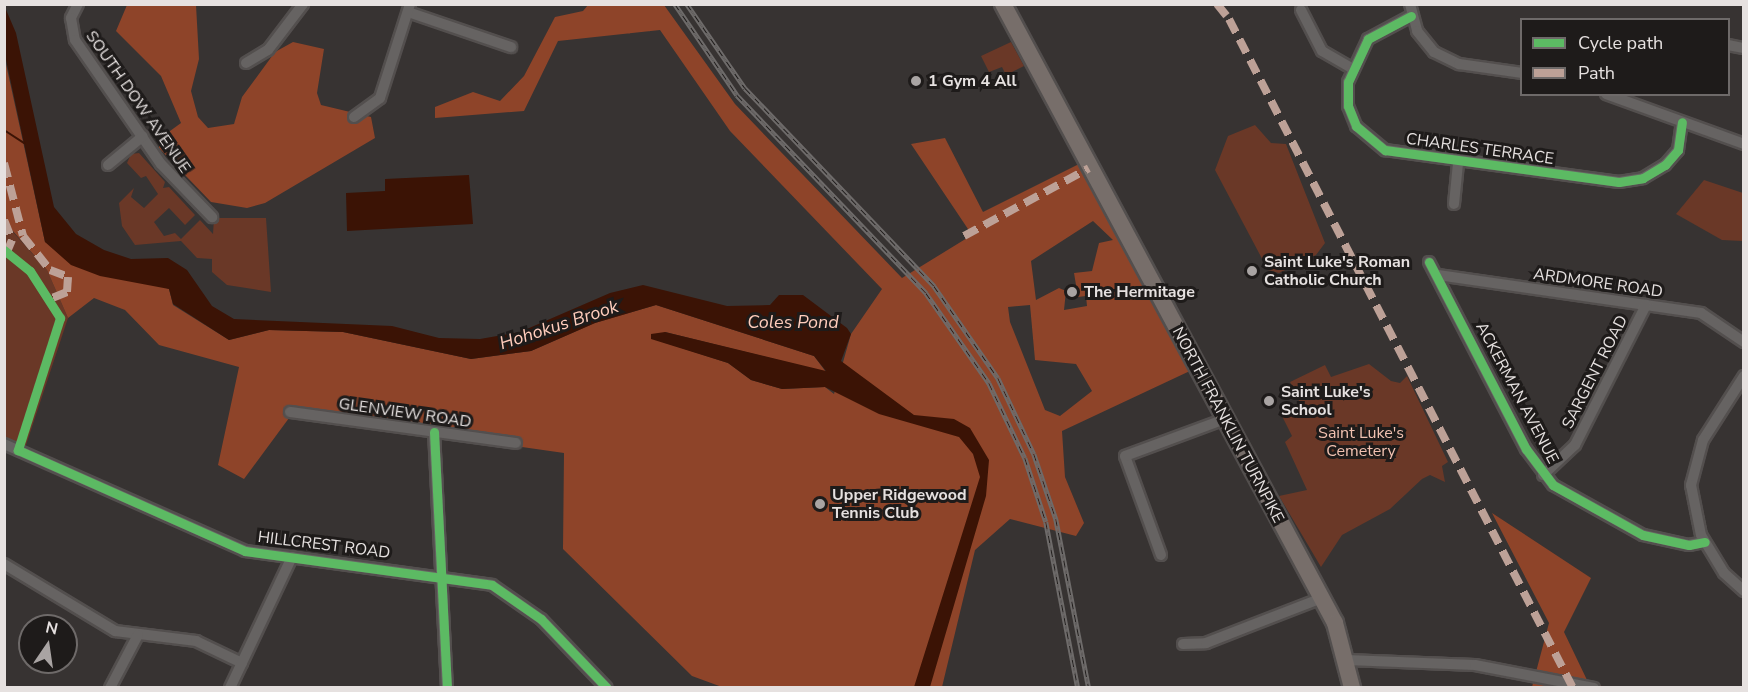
<!DOCTYPE html>
<html>
<head>
<meta charset="utf-8">
<style>
  body { margin:0 }
  #map { position:relative; width:1748px; height:692px; overflow:hidden; background:#373332; font-family:"Nunito Sans",sans-serif }
  div>[style] { position:absolute }
  [style*='--x'] { left:calc(var(--x)*1px); top:calc(var(--y)*1px); width:calc(var(--w)*1px); rotate:calc(var(--a)*1deg) }
  .green>* { inset:0; background:#6a3827 }
  .forest>* { inset:0; background:#8e4429 }
  .water>* { inset:0; background:#3b1305 }
  .stream>* { height:2px; margin:-1px; padding:0 1px; transform-origin:1px; border-radius:1px; background:#3b1305 }
  .roads { filter:drop-shadow(2px 0 #534f4e) drop-shadow(-2px 0 #534f4e) drop-shadow(0 2px #534f4e) drop-shadow(0 -2px #534f4e) }
  .street>* { height:10px; margin:-5px; padding:0 5px; transform-origin:5px; border-radius:5px; background:#666362 }
  .primary>* { height:16px; margin:-8px; padding:0 8px; transform-origin:8px; border-radius:8px; background:#776e6a }
  .rail>* { height:4.5px; margin-top:-2.25px; transform-origin:0; background:repeating-linear-gradient(90deg,#1e1b1a 0 7px,#6e6b6a 0 14px); box-sizing:border-box; border-block:2px solid #6e6b6a }
  .quiet>* { height:8px; margin-top:-4px; transform-origin:0; background:repeating-linear-gradient(90deg,#bda197 0 15px,transparent 0 23px) }
  .cycleway>* { height:9px; margin:-4.5px; padding:0 4.5px; transform-origin:4.5px; border-radius:4.5px; background:#5cba63 }
  .dots>* { width:16px; height:16px; translate:-50% -50%; box-sizing:border-box; border:3px solid #1e1b1a; border-radius:50% }
  span { translate:-50% -50%; white-space:nowrap; text-align:center; line-height:1.15; -webkit-text-stroke:6px #1e1b1a; paint-order:stroke }
  .poi-label { font-size:16px; color:#e6e1e0; font-weight:700 }
  .left { translate:0 -50%; text-align:left }
  .street-label { font-size:16px; color:#e6e1e0 }
  .park-label { font-size:16px; color:#f2c2b1 }
  .water-label { font-size:18px; color:#ffcdbc; font-style:italic }
  .frame { position:absolute; inset:0; border:6px solid #e6e1e0; pointer-events:none }
  .legend { position:absolute; left:1520px; top:18px; width:210px; height:78px; box-sizing:border-box; background:#1e1b1a; border:2px solid #6e6a69; margin:0; padding:8px 10px; list-style:none; font-size:18px; color:#e6e1e0 }
  .legend li { display:flex; align-items:center; gap:12px; height:30px }
  .legend b { width:30px; border:2px solid #6e6a69 }
  .north { position:absolute; left:18px; top:614px; width:60px; height:60px; box-sizing:border-box; background:#1e1b1a; border:2px solid #6e6a69; border-radius:50%; rotate:13deg; font-size:16px; font-weight:700; line-height:24px; text-align:center; color:#e6e1e0 }
  .north::after { content:''; display:block; margin:auto; width:21px; height:27px; background:#a9a4a3; clip-path:polygon(50% 0,100% 100%,50% 72%,0 100%) }
</style>
</head>
<body>
<div id="map">
  <div class="green">
    <i style="clip-path:polygon(1011px 42px,1024px 66px,1006px 75px,1002px 67px,989px 72px,981px 56px)"></i>
    <i style="clip-path:polygon(1255px 125px,1271px 143px,1286px 144px,1325px 243px,1316px 255px,1279px 273px,1268px 270px,1215px 170px,1228px 136px)"></i>
    <i style="clip-path:polygon(139px 153px,165px 182px,163px 188px,169px 187px,195px 215px,185px 225px,169px 208px,154px 222px,164px 236px,175px 233px,181px 239px,200px 220px,213px 234px,214px 218px,266px 218px,271px 292px,227px 285px,212px 272px,212px 259px,197px 258px,181px 241px,135px 245px,122px 226px,119px 203px,134px 188px,131px 197px,144px 208px,158px 194px,146px 176px,141px 178px,127px 163px,131px 154px)"></i>
    <i style="clip-path:polygon(1704px 180px,1743px 193px,1743px 241px,1722px 240px,1676px 214px)"></i>
    <i style="clip-path:polygon(4px 222px,47px 270px,68px 318px,25px 448px,5px 439px)"></i>
    <i style="clip-path:polygon(1369px 364px,1391px 381px,1400px 383px,1407px 376px,1448px 462px,1442px 466px,1445px 482px,1430px 475px,1422px 479px,1390px 509px,1342px 535px,1321px 567px,1279px 496px,1307px 490px,1285px 442px,1292px 436px,1281px 414px,1301px 405px,1290px 382px,1325px 365px,1331px 377px)"></i>
  </div>
  <div class="forest">
    <i style="clip-path:polygon(127px 5px,196px 5px,199px 59px,191px 91px,198px 117px,208px 128px,234px 124px,242px 97px,275px 52px,293px 42px,324px 49px,317px 93px,321px 105px,371px 117px,375px 138px,265px 203px,247px 208px,211px 202px,159px 148px,159px 139px,181px 123px,161px 76px,116px 31px)"></i>
    <i style="clip-path:polygon(evenodd,588px 5px,664px 5px,735px 104px,902px 278px,972px 235px,911px 144px,945px 138px,983px 212px,1081px 163px,1192px 370px,1062px 431px,1065px 477px,1084px 523px,1076px 536px,1010px 519px,975px 550px,942px 687px,722px 687px,692px 676px,563px 549px,564px 453px,292px 414px,244px 479px,218px 465px,239px 367px,159px 345px,125px 310px,94px 298px,68px 318px,47px 270px,5px 222px,4px 55px,45px 242px,169px 289px,173px 305px,229px 340px,269px 330px,343px 332px,471px 359px,531px 351px,595px 323px,656px 305px,814px 356px,826px 372px,665px 332px,660px 341px,728px 363px,751px 380px,782px 389px,825px 387px,834px 394px,851px 334px,882px 289px,730px 131px,660px 30px,558px 41px,524px 111px,435px 118px,435px 107px,473px 92px,500px 101px,524px 76px,555px 17px,583px 11px,588px 5px,1093px 221px,1113px 240px,1099px 243px,1092px 271px,1074px 273px,1078px 297px,1086px 296px,1087px 306px,1064px 310px,1066px 291px,1059px 288px,1036px 300px,1031px 261px,1093px 221px,588px 5px,1030px 305px,1035px 360px,1076px 364px,1092px 391px,1060px 416px,1045px 410px,1010px 322px,1008px 307px,1030px 305px)"></i>
    <i style="clip-path:polygon(1492px 513px,1591px 578px,1564px 632px,1587px 680px,1604px 687px,1532px 687px,1549px 623px)"></i>
  </div>
  <div class="water">
    <i style="clip-path:polygon(4px 5px,16px 33px,54px 207px,76px 234px,104px 250px,131px 259px,168px 258px,187px 270px,212px 306px,234px 319px,392px 326px,439px 338px,480px 339px,520px 332px,610px 293px,643px 285px,727px 306px,770px 305px,779px 295px,803px 295px,847px 328px,851px 334px,841px 361px,914px 415px,954px 419px,970px 428px,989px 460px,986px 496px,930px 687px,914px 687px,980px 477px,973px 454px,959px 437px,879px 414px,825px 387px,782px 389px,751px 380px,728px 363px,651px 339px,651px 334px,665px 332px,826px 371px,814px 356px,656px 305px,595px 323px,531px 351px,471px 359px,343px 332px,269px 330px,229px 340px,173px 304px,169px 289px,100px 276px,71px 265px,45px 242px,5px 55px)"></i>
    <i style="clip-path:polygon(469px 175px,473px 224px,347px 231px,346px 193px,385px 191px,385px 179px)"></i>
  </div>
  <div class="stream">
    <i style="--x:4;--y:130;--w:24;--a:33"></i>
  </div>
  <div class="roads">
    <div class="street">
      <i style="--x:78;--y:4;--w:16;--a:117"></i>
      <i style="--x:71;--y:18;--w:22;--a:80"></i>
      <i style="--x:75;--y:40;--w:151;--a:55.3"></i>
      <i style="--x:161;--y:164;--w:74;--a:46.1"></i>
      <i style="--x:1410;--y:4;--w:28;--a:75"></i>
      <i style="--x:1417;--y:31;--w:27;--a:51"></i>
      <i style="--x:1434;--y:52;--w:28;--a:26"></i>
      <i style="--x:1459;--y:64;--w:64;--a:8.1"></i>
      <i style="--x:1301;--y:10;--w:46;--a:62.9"></i>
      <i style="--x:1322;--y:51;--w:34;--a:30"></i>
      <i style="--x:408;--y:12;--w:109;--a:18.8"></i>
      <i style="--x:1411;--y:16;--w:49;--a:151.9"></i>
      <i style="--x:1368;--y:39;--w:47;--a:114.9"></i>
      <i style="--x:1348;--y:82;--w:24;--a:90"></i>
      <i style="--x:1348;--y:106;--w:22;--a:68"></i>
      <i style="--x:1356;--y:126;--w:38;--a:40"></i>
      <i style="--x:1385;--y:150;--w:236;--a:7.8"></i>
      <i style="--x:1619;--y:182;--w:24;--a:-9"></i>
      <i style="--x:1643;--y:178;--w:26;--a:-31"></i>
      <i style="--x:1665;--y:165;--w:20;--a:-49"></i>
      <i style="--x:1678;--y:150;--w:28;--a:-82"></i>
      <i style="--x:1728;--y:45;--w:16;--a:11"></i>
      <i style="--x:246;--y:63;--w:26;--a:-31"></i>
      <i style="--x:268;--y:50;--w:58;--a:-52.7"></i>
      <i style="--x:1606;--y:94;--w:147;--a:19.9"></i>
      <i style="--x:354;--y:117;--w:32;--a:-36"></i>
      <i style="--x:380;--y:98;--w:99;--a:-72.3"></i>
      <i style="--x:108;--y:165;--w:45;--a:-39.6"></i>
      <i style="--x:1454;--y:204;--w:41;--a:-84.4"></i>
      <i style="--x:1429;--y:262;--w:211;--a:62.6"></i>
      <i style="--x:1526;--y:449;--w:45;--a:53.1"></i>
      <i style="--x:1553;--y:485;--w:103;--a:29.1"></i>
      <i style="--x:1643;--y:535;--w:47;--a:12.3"></i>
      <i style="--x:1689;--y:545;--w:16;--a:-11"></i>
      <i style="--x:1438;--y:275;--w:266;--a:8.2"></i>
      <i style="--x:1701;--y:313;--w:52;--a:34"></i>
      <i style="--x:1744;--y:376;--w:76;--a:122.6"></i>
      <i style="--x:1703;--y:440;--w:47;--a:104.9"></i>
      <i style="--x:1691;--y:485;--w:51;--a:78.7"></i>
      <i style="--x:1701;--y:535;--w:44;--a:58.8"></i>
      <i style="--x:1724;--y:573;--w:27;--a:42"></i>
      <i style="--x:290;--y:412;--w:228;--a:7.8"></i>
      <i style="--x:434;--y:432;--w:256;--a:87.1"></i>
      <i style="--x:4;--y:444;--w:264;--a:23.9"></i>
      <i style="--x:245;--y:551;--w:249;--a:7.8"></i>
      <i style="--x:492;--y:585;--w:60;--a:34.8"></i>
      <i style="--x:541;--y:619;--w:95;--a:46.3"></i>
      <i style="--x:1543;--y:475;--w:44;--a:-43.2"></i>
      <i style="--x:1575;--y:445;--w:157;--a:-63.1"></i>
      <i style="--x:1161;--y:555;--w:105;--a:-110"></i>
      <i style="--x:1125;--y:456;--w:107;--a:-20.3"></i>
      <i style="--x:4;--y:564;--w:130;--a:31.1"></i>
      <i style="--x:115;--y:631;--w:82;--a:7"></i>
      <i style="--x:196;--y:641;--w:51;--a:25.6"></i>
      <i style="--x:1183;--y:644;--w:23;--a:-2"></i>
      <i style="--x:1206;--y:643;--w:124;--a:-21.2"></i>
      <i style="--x:1347;--y:660;--w:128;--a:2.2"></i>
      <i style="--x:1475;--y:665;--w:121;--a:10.9"></i>
      <i style="--x:110;--y:688;--w:60;--a:-62.2"></i>
      <i style="--x:230;--y:688;--w:145;--a:-64.7"></i>
    </div>
    <div class="primary">
      <i style="--x:1003;--y:4;--w:702;--a:61.79"></i>
      <i style="--x:1335;--y:623;--w:67;--a:75.3"></i>
    </div>
  </div>
  <div class="rail">
    <i style="--x:675;--y:4;--w:110;--a:55.7"></i>
    <i style="--x:737;--y:95;--w:274;--a:46.3"></i>
    <i style="--x:926;--y:293;--w:110;--a:55"></i>
    <i style="--x:989;--y:383;--w:83;--a:64.4"></i>
    <i style="--x:1025;--y:458;--w:67;--a:71.8"></i>
    <i style="--x:1046;--y:522;--w:169;--a:79.1"></i>
    <i style="--x:687;--y:4;--w:102;--a:55.4"></i>
    <i style="--x:745;--y:88;--w:274;--a:46.3"></i>
    <i style="--x:934;--y:286;--w:112;--a:55.2"></i>
    <i style="--x:998;--y:378;--w:84;--a:64.7"></i>
    <i style="--x:1034;--y:454;--w:69;--a:71.3"></i>
    <i style="--x:1056;--y:519;--w:172;--a:79"></i>
  </div>
  <div class="quiet">
    <i style="--x:1217;--y:4;--w:19;--a:51"></i>
    <i style="--x:1229;--y:19;--w:752;--a:62.79"></i>
    <i style="--x:4;--y:163;--w:75;--a:75.4"></i>
    <i style="--x:23;--y:236;--w:43;--a:51.5"></i>
    <i style="--x:50;--y:270;--w:19;--a:21"></i>
    <i style="--x:68;--y:277;--w:15;--a:94"></i>
    <i style="--x:67;--y:292;--w:18;--a:158"></i>
    <i style="--x:4;--y:220;--w:22;--a:68"></i>
    <i style="--x:12;--y:240;--w:13;--a:113"></i>
    <i style="--x:964;--y:236;--w:142;--a:-28.5"></i>
  </div>
  <div class="cycleway">
    <i style="--x:1411;--y:16;--w:49;--a:151.9"></i>
    <i style="--x:1368;--y:39;--w:47;--a:114.9"></i>
    <i style="--x:1348;--y:82;--w:24;--a:90"></i>
    <i style="--x:1348;--y:106;--w:22;--a:68"></i>
    <i style="--x:1356;--y:126;--w:38;--a:40"></i>
    <i style="--x:1385;--y:150;--w:236;--a:7.8"></i>
    <i style="--x:1619;--y:182;--w:24;--a:-9"></i>
    <i style="--x:1643;--y:178;--w:26;--a:-31"></i>
    <i style="--x:1665;--y:165;--w:20;--a:-49"></i>
    <i style="--x:1678;--y:150;--w:28;--a:-82"></i>
    <i style="--x:4;--y:250;--w:33;--a:39"></i>
    <i style="--x:30;--y:271;--w:56;--a:57.4"></i>
    <i style="--x:60;--y:318;--w:139;--a:107.7"></i>
    <i style="--x:18;--y:450;--w:248;--a:24"></i>
    <i style="--x:245;--y:551;--w:249;--a:7.8"></i>
    <i style="--x:492;--y:585;--w:60;--a:34.8"></i>
    <i style="--x:541;--y:619;--w:95;--a:46.3"></i>
    <i style="--x:1429;--y:262;--w:211;--a:62.6"></i>
    <i style="--x:1526;--y:449;--w:45;--a:53.1"></i>
    <i style="--x:1553;--y:485;--w:103;--a:29.1"></i>
    <i style="--x:1643;--y:535;--w:47;--a:12.3"></i>
    <i style="--x:1689;--y:545;--w:16;--a:-11"></i>
    <i style="--x:434;--y:432;--w:256;--a:87.1"></i>
  </div>
  <div class="dots">
    <i style="left:916px;top:81px;background:#a9a4a3"></i>
    <i style="left:1252px;top:271px;background:#a9a4a3"></i>
    <i style="left:1072px;top:292px;background:#a9a4a3"></i>
    <i style="left:1269px;top:401px;background:#a9a4a3"></i>
    <i style="left:820px;top:504px;background:#a9a4a3"></i>
  </div>
  <div class="poi-label">
    <span class="left" style="left:928px;top:81px">1 Gym 4 All</span>
    <span class="left" style="left:1264px;top:271px">Saint Luke's Roman<br>Catholic Church</span>
    <span class="left" style="left:1084px;top:292px">The Hermitage</span>
    <span class="left" style="left:1281px;top:401px">Saint Luke's<br>School</span>
    <span class="left" style="left:832px;top:504px">Upper Ridgewood<br>Tennis Club</span>
  </div>
  <div class="street-label">
    <span style="left:138px;top:102px;rotate:55deg">SOUTH DOW AVENUE</span>
    <span style="left:1480px;top:149px;rotate:8deg">CHARLES TERRACE</span>
    <span style="left:1598px;top:283px;rotate:8deg">ARDMORE ROAD</span>
    <span style="left:1595px;top:372px;rotate:-63deg">SARGENT ROAD</span>
    <span style="left:1517px;top:393px;rotate:62deg">ACKERMAN AVENUE</span>
    <span style="left:405px;top:413px;rotate:8deg">GLENVIEW ROAD</span>
    <span style="left:1228px;top:425px;rotate:62deg">NORTH FRANKLIN TURNPIKE</span>
    <span style="left:324px;top:545px;rotate:7deg">HILLCREST ROAD</span>
  </div>
  <div class="park-label">
    <span style="left:1361px;top:442px">Saint Luke's<br>Cemetery</span>
  </div>
  <div class="water-label">
    <span style="left:793px;top:322px">Coles Pond</span>
    <span style="left:559px;top:325px;rotate:-18deg">Hohokus Brook</span>
  </div>
  <div class="frame"></div>
  <ul class="legend">
  <li><b style="height:8px;background:#5cba63"></b>Cycle path</li>
  <li><b style="height:8px;background:#bda197"></b>Path</li>
  </ul>
  <div class="north">N</div>
</div>
</body>
</html>
